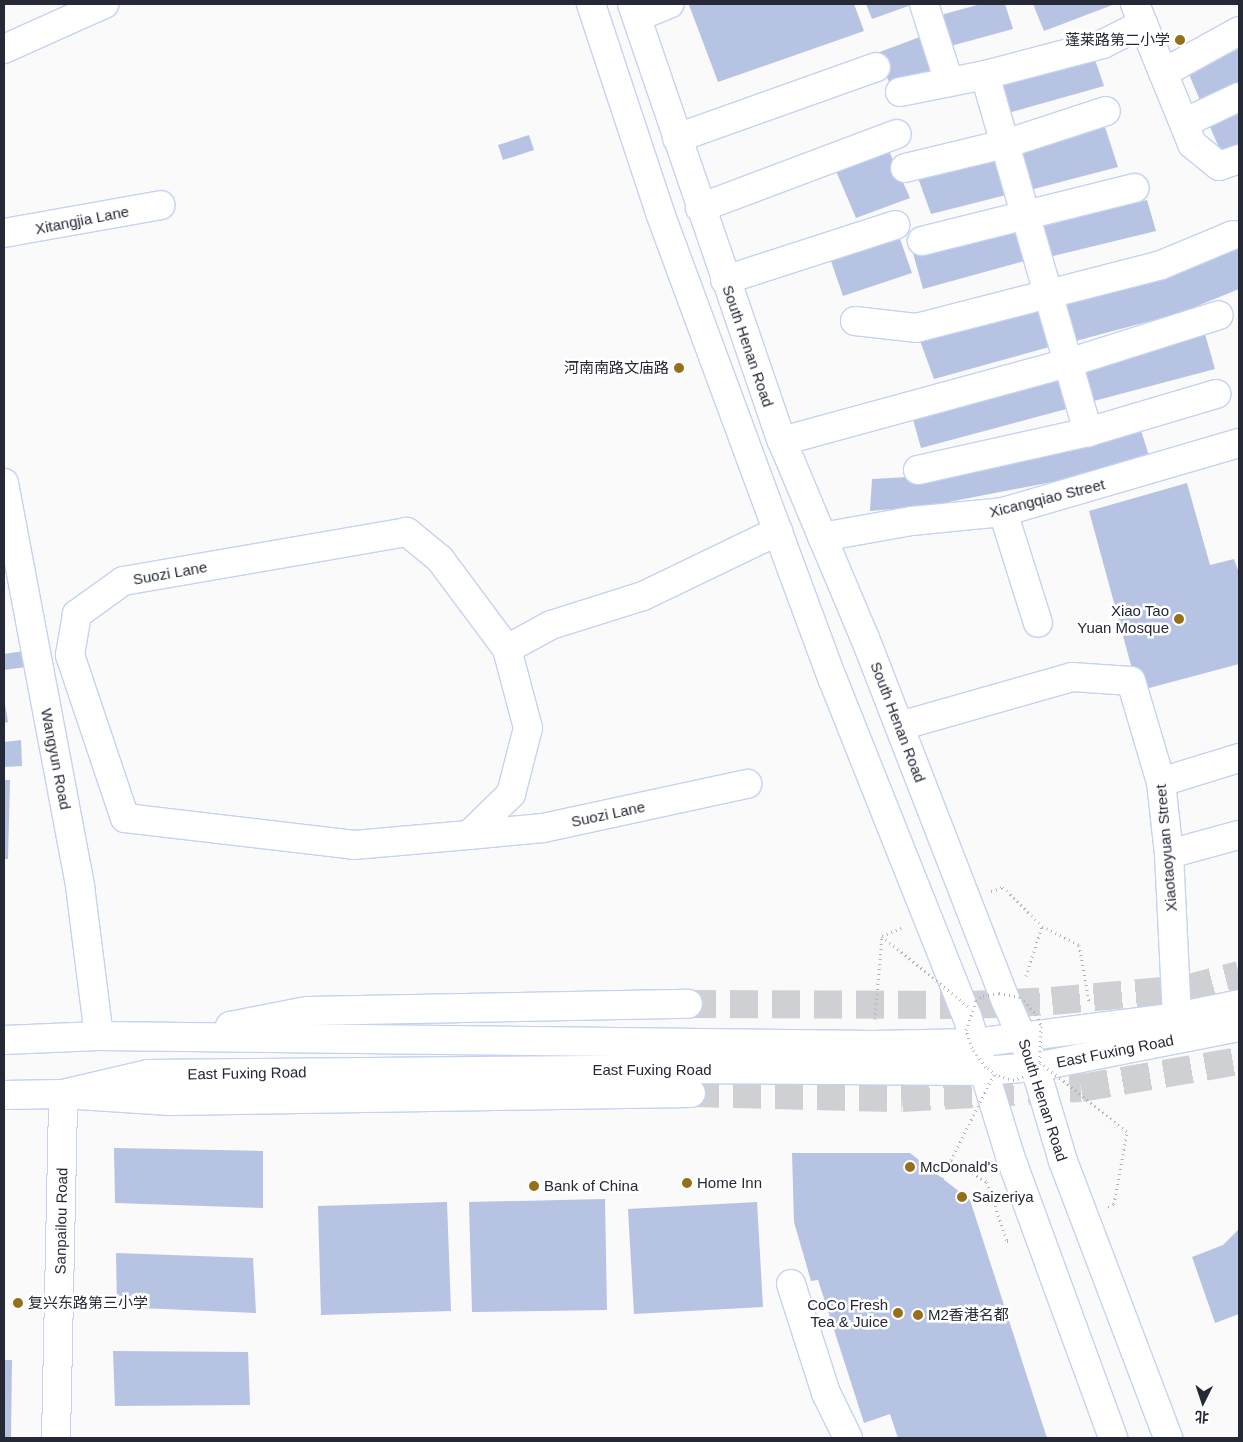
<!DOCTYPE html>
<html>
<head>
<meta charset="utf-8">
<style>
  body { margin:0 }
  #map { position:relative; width:1243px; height:1442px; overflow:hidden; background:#fafafa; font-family:Helvetica,"Noto Sans SC",sans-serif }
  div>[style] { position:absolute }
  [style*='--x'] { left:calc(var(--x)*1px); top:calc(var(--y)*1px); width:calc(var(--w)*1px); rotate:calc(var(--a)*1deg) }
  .building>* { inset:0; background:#b6c3e3 }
  .major-tunnel>* { height:28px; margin-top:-14px; transform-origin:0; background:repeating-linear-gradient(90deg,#cfd0d3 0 28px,transparent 0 42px) }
  .path>* { height:3px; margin-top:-1.5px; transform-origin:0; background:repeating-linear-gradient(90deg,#b1b3b7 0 1px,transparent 0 5px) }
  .roads { filter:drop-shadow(1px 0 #c5d2f2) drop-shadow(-1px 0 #c5d2f2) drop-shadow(0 1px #c5d2f2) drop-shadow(0 -1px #c5d2f2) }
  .minor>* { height:28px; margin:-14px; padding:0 14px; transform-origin:14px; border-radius:14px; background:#fff }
  .major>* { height:28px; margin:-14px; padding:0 14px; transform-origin:14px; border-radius:14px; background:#fff }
  .path-bridge>* { height:3px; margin-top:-1.5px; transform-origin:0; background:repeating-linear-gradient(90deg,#b1b3b7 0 1px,transparent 0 5px) }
  .dots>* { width:14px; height:14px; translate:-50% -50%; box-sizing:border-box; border:2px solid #fff; border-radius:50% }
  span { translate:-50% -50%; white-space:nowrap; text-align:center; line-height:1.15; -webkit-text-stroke:5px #fff; paint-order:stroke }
  .poi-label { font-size:15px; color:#242935 }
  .right { translate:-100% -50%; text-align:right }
  .left { translate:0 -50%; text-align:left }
  .street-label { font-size:15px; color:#242935 }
  .frame { position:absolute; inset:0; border:5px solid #242935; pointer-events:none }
  .north { position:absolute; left:1178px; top:1377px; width:50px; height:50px; -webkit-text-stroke:4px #fff; paint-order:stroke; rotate:184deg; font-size:14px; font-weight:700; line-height:20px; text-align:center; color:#242935 }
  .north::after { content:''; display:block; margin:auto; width:18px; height:22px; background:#242935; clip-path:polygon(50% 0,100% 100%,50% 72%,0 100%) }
</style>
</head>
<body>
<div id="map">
  <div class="building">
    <i style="clip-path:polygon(693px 4px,854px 4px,864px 31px,718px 82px,689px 5px)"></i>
    <i style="clip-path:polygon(866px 4px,914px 4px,872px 19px)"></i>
    <i style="clip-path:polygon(981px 4px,1005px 4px,1013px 29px,947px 47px,937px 16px)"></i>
    <i style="clip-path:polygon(1033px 4px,1115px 4px,1044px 31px)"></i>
    <i style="clip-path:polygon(928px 34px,942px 69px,891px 87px,877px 53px)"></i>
    <i style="clip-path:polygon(1239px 49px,1239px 88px,1202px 105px,1188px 72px)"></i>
    <i style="clip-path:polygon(1093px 54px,1104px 86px,1008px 113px,998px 80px)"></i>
    <i style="clip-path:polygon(1239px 105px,1239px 144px,1221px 152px,1206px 118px)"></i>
    <i style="clip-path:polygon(1105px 127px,1118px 167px,1026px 191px,1014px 151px)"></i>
    <i style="clip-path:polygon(529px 135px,534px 150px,503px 160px,498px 145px)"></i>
    <i style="clip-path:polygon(885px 142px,910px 198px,856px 218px,833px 164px)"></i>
    <i style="clip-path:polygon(997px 155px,1010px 194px,931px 214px,917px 175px)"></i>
    <i style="clip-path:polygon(1147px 200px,1156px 231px,1045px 258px,1037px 228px)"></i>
    <i style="clip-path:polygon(1021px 228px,1028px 260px,923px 289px,913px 253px)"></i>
    <i style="clip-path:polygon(900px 239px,912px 273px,843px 296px,831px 261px)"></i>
    <i style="clip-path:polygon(1239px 245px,1239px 289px,1180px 313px,1072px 342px,1062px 302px)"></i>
    <i style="clip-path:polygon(1041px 310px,1053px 346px,934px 379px,919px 338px)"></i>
    <i style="clip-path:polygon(1205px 334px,1215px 369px,1090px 402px,1081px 369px)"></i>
    <i style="clip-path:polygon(1061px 373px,1070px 408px,921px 448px,912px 416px)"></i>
    <i style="clip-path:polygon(1140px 427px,1149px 456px,1083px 476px,928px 506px,870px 511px,872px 479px,926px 476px)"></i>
    <i style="clip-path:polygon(1187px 483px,1210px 565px,1234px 559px,1239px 573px,1239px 664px,1138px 691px,1089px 511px)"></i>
    <i style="clip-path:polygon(30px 650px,33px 666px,4px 670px,4px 654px)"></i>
    <i style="clip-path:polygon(4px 698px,8px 722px,4px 723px)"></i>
    <i style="clip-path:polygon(21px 740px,22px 766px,4px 767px,4px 742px)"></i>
    <i style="clip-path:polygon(4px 780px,10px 780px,8px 859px,4px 859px)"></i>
    <i style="clip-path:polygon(114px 1148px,263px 1151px,263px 1208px,115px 1203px)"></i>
    <i style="clip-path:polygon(792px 1153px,910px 1153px,970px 1200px,1047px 1438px,898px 1438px,890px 1414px,864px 1423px,818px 1280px,811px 1281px,794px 1222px)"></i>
    <i style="clip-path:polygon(605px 1199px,607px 1310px,472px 1312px,469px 1202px)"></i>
    <i style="clip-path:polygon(447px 1202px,451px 1311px,321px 1315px,318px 1206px)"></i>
    <i style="clip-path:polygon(757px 1202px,763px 1307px,634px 1314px,628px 1209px)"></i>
    <i style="clip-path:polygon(1239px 1229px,1239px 1314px,1215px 1323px,1192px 1257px,1223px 1245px)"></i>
    <i style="clip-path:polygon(116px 1253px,253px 1258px,256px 1313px,117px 1307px)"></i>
    <i style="clip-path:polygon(113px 1351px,248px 1352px,250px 1405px,115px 1406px)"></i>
    <i style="clip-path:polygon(4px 1360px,12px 1360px,11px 1438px,4px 1438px)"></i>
  </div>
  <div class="major-tunnel">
    <i style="--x:688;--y:1004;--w:282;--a:0.2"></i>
    <i style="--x:970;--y:1005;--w:82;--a:-2.8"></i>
    <i style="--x:1052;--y:1001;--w:134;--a:-5.2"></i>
    <i style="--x:1185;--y:989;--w:56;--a:-14.5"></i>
    <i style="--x:691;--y:1093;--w:211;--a:1.4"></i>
    <i style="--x:902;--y:1098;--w:179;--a:-3.2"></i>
    <i style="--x:1081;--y:1088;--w:160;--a:-9.7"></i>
  </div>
  <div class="path">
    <i style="--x:991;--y:891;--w:13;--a:-18"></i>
    <i style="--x:1003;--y:887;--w:55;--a:45"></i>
    <i style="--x:1042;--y:926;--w:42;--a:27.2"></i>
    <i style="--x:1079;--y:945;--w:57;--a:79.9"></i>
    <i style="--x:1026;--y:976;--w:52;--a:-72.3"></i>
    <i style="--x:875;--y:1019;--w:83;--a:-85.2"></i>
    <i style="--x:882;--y:936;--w:23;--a:-23"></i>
    <i style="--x:951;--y:1160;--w:42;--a:31.4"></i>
    <i style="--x:987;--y:1182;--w:62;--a:71.3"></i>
    <i style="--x:1007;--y:1241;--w:5;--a:-11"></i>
    <i style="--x:1108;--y:1207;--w:7;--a:-27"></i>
    <i style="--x:1114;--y:1204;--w:73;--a:-79.8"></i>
  </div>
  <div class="roads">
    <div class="minor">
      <i style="--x:924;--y:4;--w:82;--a:72.2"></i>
      <i style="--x:1135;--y:4;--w:151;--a:67.8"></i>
      <i style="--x:1192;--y:144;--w:35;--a:39"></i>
      <i style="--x:1219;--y:166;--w:21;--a:-19"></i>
      <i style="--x:637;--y:17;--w:35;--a:-22"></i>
      <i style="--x:4;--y:49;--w:110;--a:-24.2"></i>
      <i style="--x:1163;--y:73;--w:87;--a:-28.9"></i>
      <i style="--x:985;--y:75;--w:372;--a:73.9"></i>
      <i style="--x:900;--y:92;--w:87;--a:-11.3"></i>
      <i style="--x:985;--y:75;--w:122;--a:-14.7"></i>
      <i style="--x:1103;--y:44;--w:45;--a:-26.6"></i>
      <i style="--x:1184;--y:123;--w:61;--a:-25.3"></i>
      <i style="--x:677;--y:138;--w:211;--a:-19.6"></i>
      <i style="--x:905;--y:168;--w:103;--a:-13.5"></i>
      <i style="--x:1005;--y:144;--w:106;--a:-18.1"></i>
      <i style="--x:700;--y:208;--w:210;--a:-20.6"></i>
      <i style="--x:4;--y:233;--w:159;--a:-10.1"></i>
      <i style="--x:922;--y:241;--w:219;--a:-14"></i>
      <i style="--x:725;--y:280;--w:179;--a:-17.9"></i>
      <i style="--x:855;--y:321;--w:61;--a:6.5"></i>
      <i style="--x:916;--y:328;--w:253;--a:-14.4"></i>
      <i style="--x:1161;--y:265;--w:78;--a:-22.6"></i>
      <i style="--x:782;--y:441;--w:296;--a:-15.3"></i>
      <i style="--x:1068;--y:363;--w:158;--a:-17.6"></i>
      <i style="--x:918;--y:470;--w:174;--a:-12.6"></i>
      <i style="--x:1088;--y:432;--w:134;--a:-16.5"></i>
      <i style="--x:4;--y:483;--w:410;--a:79.3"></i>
      <i style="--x:80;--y:886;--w:151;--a:82.8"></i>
      <i style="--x:1003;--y:512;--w:116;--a:72.5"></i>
      <i style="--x:822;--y:537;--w:91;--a:-10.1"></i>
      <i style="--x:912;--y:521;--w:91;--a:-5.6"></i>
      <i style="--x:1003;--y:512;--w:246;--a:-16.3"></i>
      <i style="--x:507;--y:649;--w:50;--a:-28.6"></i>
      <i style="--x:551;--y:625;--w:96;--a:-17.5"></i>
      <i style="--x:643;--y:596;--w:150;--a:-25.7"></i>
      <i style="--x:900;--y:726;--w:179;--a:-15.9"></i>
      <i style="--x:1072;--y:677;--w:59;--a:3.9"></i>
      <i style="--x:1131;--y:681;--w:105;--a:73.5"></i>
      <i style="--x:1161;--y:782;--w:72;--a:83.7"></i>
      <i style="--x:1169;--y:854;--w:163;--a:87.2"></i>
      <i style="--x:1161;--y:782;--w:82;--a:-17.1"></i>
      <i style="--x:469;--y:835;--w:59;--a:-44.3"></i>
      <i style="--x:511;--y:794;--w:68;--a:-75.6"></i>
      <i style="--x:528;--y:728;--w:82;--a:-104.9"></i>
      <i style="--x:507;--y:649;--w:112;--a:-126.7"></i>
      <i style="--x:440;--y:559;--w:43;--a:-140.7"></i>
      <i style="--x:407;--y:532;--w:288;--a:170.2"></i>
      <i style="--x:123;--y:581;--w:57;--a:144.3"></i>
      <i style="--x:77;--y:614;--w:42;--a:99.7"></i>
      <i style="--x:70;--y:655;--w:172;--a:71.4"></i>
      <i style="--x:125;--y:818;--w:231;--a:6.7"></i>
      <i style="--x:354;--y:845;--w:115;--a:-5"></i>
      <i style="--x:469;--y:835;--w:74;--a:-5.4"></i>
      <i style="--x:543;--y:828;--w:209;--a:-12.2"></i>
      <i style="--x:1169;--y:854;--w:73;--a:-15.2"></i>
      <i style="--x:791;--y:1284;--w:114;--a:72.2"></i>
      <i style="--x:826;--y:1393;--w:50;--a:63.9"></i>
      <i style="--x:56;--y:1438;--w:344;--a:-88.8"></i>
    </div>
    <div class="major">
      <i style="--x:591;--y:4;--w:220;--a:71.7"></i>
      <i style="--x:660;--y:213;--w:498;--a:69.7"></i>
      <i style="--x:833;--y:680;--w:362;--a:68.3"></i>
      <i style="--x:967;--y:1016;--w:146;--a:72.9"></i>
      <i style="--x:1010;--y:1156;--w:300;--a:69.9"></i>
      <i style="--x:632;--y:4;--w:462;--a:71.1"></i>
      <i style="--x:782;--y:441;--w:214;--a:67.2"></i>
      <i style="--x:865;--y:638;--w:389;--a:68.8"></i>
      <i style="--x:1006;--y:1001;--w:72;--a:66.3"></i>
      <i style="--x:1035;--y:1067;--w:98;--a:73.4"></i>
      <i style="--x:1063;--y:1161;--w:296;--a:69.2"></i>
      <i style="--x:230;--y:1026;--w:78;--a:-11"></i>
      <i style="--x:307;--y:1011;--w:381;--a:-1.1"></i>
      <i style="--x:4;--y:1040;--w:95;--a:-2.4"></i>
      <i style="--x:99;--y:1036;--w:774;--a:0.67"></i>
      <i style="--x:873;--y:1045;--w:102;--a:-1.1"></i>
      <i style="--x:975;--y:1043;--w:204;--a:-7.3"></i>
      <i style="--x:1177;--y:1017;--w:63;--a:-11.8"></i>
      <i style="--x:63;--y:1094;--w:87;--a:-13.2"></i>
      <i style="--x:148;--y:1074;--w:538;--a:-0.53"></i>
      <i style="--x:686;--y:1069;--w:296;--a:0.4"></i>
      <i style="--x:982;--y:1071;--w:53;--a:-4.3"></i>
      <i style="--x:1035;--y:1067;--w:208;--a:-11.1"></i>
      <i style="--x:4;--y:1095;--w:59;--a:-1"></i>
      <i style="--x:63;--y:1094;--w:107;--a:3.7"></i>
      <i style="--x:170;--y:1101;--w:521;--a:-0.88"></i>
    </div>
  </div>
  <div class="path-bridge">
    <i style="--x:882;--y:936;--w:115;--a:39.4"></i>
    <i style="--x:999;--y:993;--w:21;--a:11"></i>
    <i style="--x:1020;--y:997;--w:23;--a:47"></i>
    <i style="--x:1036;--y:1014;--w:13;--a:67"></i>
    <i style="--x:1041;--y:1026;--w:37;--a:92"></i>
    <i style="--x:1040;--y:1063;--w:17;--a:135"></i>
    <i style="--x:1028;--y:1075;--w:15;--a:160"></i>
    <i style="--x:1014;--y:1080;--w:19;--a:-164"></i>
    <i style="--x:996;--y:1075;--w:13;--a:-141"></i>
    <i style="--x:986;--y:1067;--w:24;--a:-126"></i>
    <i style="--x:972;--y:1048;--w:19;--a:-108"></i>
    <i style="--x:966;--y:1030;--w:31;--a:-71"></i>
    <i style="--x:976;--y:1001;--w:9;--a:-36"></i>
    <i style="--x:983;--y:996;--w:16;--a:-11"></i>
    <i style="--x:1040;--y:1062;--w:112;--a:38.8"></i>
    <i style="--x:942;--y:1178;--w:116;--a:-63.4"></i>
  </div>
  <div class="dots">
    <i style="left:1180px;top:40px;background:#966f19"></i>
    <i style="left:679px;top:368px;background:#966f19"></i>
    <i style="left:1179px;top:619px;background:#966f19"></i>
    <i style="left:910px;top:1167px;background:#966f19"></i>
    <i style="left:687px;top:1183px;background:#966f19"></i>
    <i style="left:534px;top:1186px;background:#966f19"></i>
    <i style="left:962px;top:1197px;background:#966f19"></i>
    <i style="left:18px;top:1303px;background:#966f19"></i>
    <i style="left:898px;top:1313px;background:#966f19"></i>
    <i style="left:918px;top:1315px;background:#966f19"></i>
  </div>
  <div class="poi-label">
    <span class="right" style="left:1170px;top:40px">蓬莱路第二小学</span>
    <span class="right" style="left:669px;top:368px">河南南路文庙路</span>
    <span class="right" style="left:1169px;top:619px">Xiao Tao<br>Yuan Mosque</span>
    <span class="left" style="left:920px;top:1167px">McDonald's</span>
    <span class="left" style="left:697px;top:1183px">Home Inn</span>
    <span class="left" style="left:544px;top:1186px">Bank of China</span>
    <span class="left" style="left:972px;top:1197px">Saizeriya</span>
    <span class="left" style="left:28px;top:1303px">复兴东路第三小学</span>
    <span class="right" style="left:888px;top:1313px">CoCo Fresh<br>Tea &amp; Juice</span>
    <span class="left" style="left:928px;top:1315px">M2香港名都</span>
  </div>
  <div class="street-label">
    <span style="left:82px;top:220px;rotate:-11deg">Xitangjia Lane</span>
    <span style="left:748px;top:346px;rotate:71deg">South Henan Road</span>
    <span style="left:1047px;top:498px;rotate:-14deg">Xicangqiao Street</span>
    <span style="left:170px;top:573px;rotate:-10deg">Suozi Lane</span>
    <span style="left:898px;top:722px;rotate:69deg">South Henan Road</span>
    <span style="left:56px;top:759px;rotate:79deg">Wangyun Road</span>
    <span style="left:608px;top:814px;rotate:-12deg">Suozi Lane</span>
    <span style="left:1166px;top:848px;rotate:-95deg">Xiaotaoyuan Street</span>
    <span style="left:1115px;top:1051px;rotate:-11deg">East Fuxing Road</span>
    <span style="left:652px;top:1070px">East Fuxing Road</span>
    <span style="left:247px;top:1073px;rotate:-1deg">East Fuxing Road</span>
    <span style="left:1043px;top:1100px;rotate:72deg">South Henan Road</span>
    <span style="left:61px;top:1221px;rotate:-89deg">Sanpailou Road</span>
  </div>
  <div class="frame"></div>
  <div class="north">北</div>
</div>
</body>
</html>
